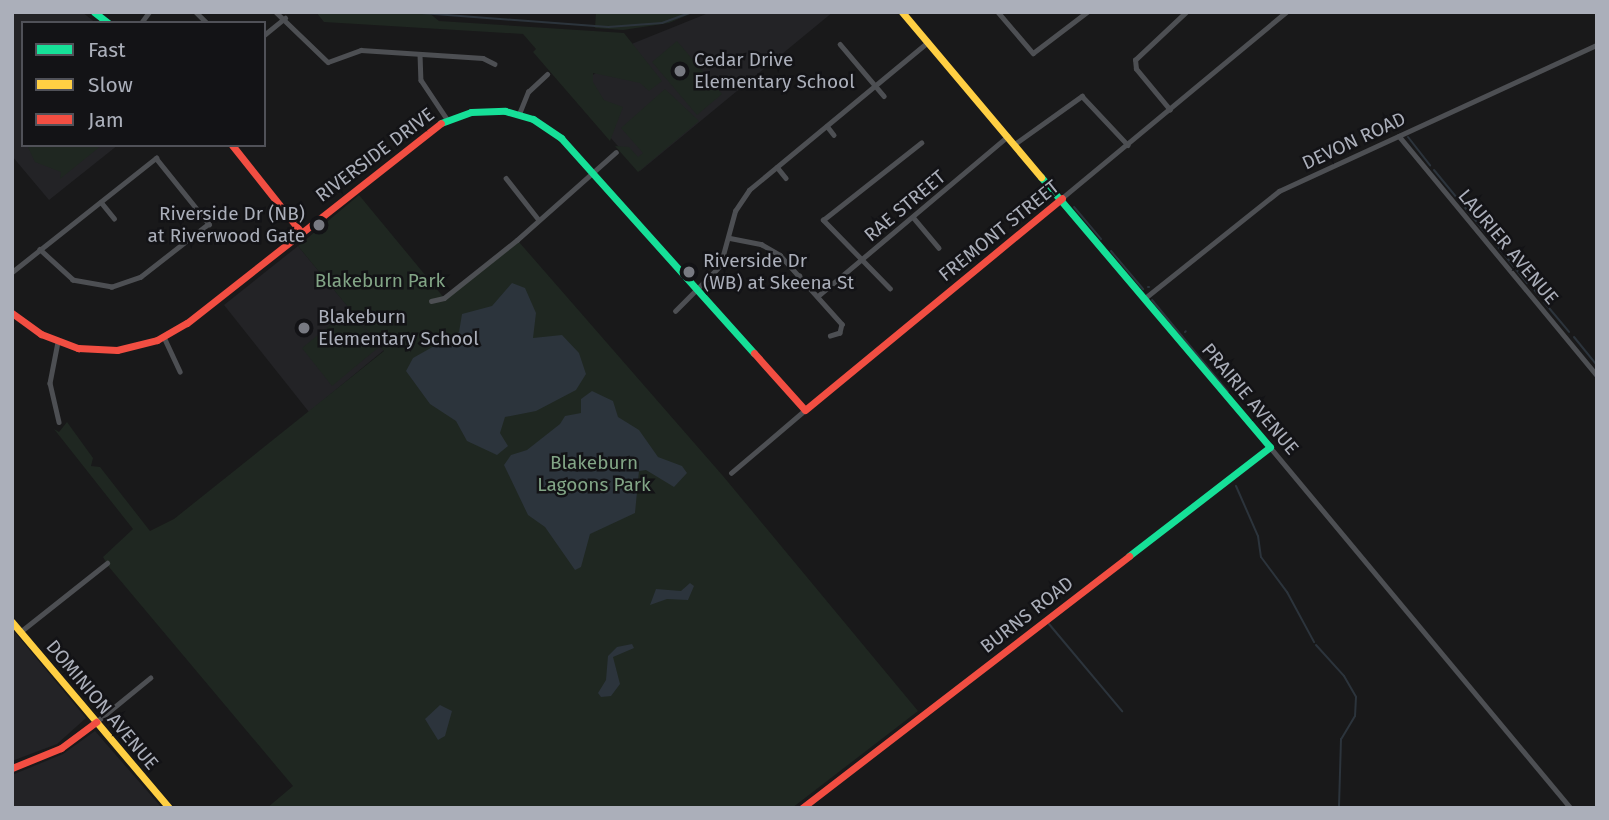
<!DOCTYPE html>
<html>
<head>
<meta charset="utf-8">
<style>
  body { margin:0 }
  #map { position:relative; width:1609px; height:820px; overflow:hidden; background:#19191a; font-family:"Fira Sans",sans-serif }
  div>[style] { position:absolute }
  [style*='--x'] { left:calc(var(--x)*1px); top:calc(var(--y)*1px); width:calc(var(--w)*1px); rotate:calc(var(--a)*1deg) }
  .built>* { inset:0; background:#232326 }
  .green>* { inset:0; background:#1f2721 }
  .water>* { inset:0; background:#2c343c }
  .stream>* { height:2px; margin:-1px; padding:0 1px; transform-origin:1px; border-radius:1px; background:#2c343c }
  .street>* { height:4.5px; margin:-2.25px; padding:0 2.25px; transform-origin:2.25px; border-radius:2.25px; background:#4d4f53 }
  .fast>* { height:7px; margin:-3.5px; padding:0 3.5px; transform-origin:3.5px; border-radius:3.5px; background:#16e098 }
  .slow>* { height:7px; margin:-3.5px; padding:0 3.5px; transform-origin:3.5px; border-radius:3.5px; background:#ffcf43 }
  .jam>* { height:7px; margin:-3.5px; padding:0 3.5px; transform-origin:3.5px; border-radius:3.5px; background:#f24e42 }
  .dots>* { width:19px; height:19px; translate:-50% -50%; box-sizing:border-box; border:4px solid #131316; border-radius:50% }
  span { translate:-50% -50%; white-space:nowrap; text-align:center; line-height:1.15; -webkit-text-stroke:5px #131316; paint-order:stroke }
  .poi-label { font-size:19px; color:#abafba }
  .left { translate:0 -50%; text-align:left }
  .right { translate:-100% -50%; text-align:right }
  .street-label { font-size:19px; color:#abafba }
  .park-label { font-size:19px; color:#82a586 }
  .frame { position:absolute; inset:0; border:14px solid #abafba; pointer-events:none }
  .legend { position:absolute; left:21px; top:21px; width:245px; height:126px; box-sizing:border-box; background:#131316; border:2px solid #505158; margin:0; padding:9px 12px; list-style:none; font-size:21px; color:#abafba }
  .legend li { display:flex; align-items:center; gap:14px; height:35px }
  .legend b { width:35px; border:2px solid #505158 }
</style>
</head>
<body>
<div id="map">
  <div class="built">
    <i style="clip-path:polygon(12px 12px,82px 12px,96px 23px,23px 23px,23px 145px,118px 145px,49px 200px,12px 156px)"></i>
    <i style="clip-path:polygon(711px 12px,833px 12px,640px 171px,572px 94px,624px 47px)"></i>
    <i style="clip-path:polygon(298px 246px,384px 350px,309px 412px,224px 305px)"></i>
    <i style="clip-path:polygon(12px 629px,86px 718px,57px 744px,12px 761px)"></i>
    <i style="clip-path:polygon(95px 731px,162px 808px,12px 808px,12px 775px,63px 754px)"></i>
  </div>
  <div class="green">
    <i style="clip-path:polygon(316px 12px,428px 12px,439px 21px,624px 33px,662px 81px,649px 91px,640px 83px,593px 73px,593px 82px,604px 100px,623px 107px,610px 141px,533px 52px,536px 49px,523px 34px,324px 22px)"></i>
    <i style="clip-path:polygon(596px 12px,695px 12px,669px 23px,623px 30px,595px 28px)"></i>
    <i style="clip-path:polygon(677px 41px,722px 94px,697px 115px,652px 62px)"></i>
    <i style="clip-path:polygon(665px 89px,699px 121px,638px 172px,615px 146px,629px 147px,638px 157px,643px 153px,621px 128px)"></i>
    <i style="clip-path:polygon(27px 145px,102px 145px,60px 179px,61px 172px,35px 162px)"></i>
    <i style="clip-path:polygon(359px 195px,445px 299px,519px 242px,723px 476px,918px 711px,792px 808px,267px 808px,293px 786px,109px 567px,103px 557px,133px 529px,54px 429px,59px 432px,67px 422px,93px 458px,91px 466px,100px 467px,150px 531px,174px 519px,384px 351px,298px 246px)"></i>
    <i style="clip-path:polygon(349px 310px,379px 347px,332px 386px,302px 348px)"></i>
  </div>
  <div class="water">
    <i style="clip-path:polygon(512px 283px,525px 288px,536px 313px,533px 338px,562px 335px,579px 353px,586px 374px,576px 390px,536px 411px,505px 417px,500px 433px,508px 446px,497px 455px,467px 441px,456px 421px,430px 404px,406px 371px,413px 358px,459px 332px,462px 314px,492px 306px)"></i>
    <i style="clip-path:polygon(592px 391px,613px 401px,618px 417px,639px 430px,658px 457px,682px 466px,687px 473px,674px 487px,646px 470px,639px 471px,635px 513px,590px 534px,581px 567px,575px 570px,545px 527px,528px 515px,504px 465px,511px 455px,527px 450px,560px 424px,565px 416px,581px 413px,581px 399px)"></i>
    <i style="clip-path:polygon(690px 583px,694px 586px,688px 600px,667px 599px,650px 605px,656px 589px,681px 591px)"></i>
    <i style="clip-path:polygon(632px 644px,634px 648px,613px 657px,620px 684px,611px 696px,601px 697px,598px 693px,606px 680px,608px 656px,617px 647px)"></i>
    <i style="clip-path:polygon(440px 705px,452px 711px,445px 736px,438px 740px,425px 719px)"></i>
  </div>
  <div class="stream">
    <i style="--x:408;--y:12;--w:201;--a:4.3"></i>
    <i style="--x:608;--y:27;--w:54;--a:-4.2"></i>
    <i style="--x:662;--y:23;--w:32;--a:-20"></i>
    <i style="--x:1408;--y:137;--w:36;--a:52"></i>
    <i style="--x:1434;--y:170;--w:82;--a:50.5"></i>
    <i style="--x:1074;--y:207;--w:42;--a:49.8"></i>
    <i style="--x:1491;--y:238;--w:58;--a:51.3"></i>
    <i style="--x:1111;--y:251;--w:50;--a:49.9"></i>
    <i style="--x:1148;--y:287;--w:1;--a:0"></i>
    <i style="--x:1532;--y:287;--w:11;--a:52"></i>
    <i style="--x:1152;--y:300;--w:119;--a:50.4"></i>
    <i style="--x:1544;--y:302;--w:39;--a:50"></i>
    <i style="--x:1185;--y:332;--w:1;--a:-45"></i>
    <i style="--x:1574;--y:337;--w:36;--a:51"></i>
    <i style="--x:1236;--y:486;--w:55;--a:66.3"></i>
    <i style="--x:1258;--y:536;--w:21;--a:82"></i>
    <i style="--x:1261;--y:557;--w:44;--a:53.4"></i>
    <i style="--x:1287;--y:592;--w:57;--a:61.6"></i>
    <i style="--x:1049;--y:624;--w:114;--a:50"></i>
    <i style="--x:1316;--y:645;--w:42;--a:47.9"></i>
    <i style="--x:1344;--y:676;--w:24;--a:60"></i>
    <i style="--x:1356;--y:697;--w:19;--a:93"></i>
    <i style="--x:1355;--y:716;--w:27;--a:121"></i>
    <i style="--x:1341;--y:739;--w:69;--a:91.7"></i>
  </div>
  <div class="street">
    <i style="--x:196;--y:12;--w:16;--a:45"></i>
    <i style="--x:276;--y:12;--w:72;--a:43.9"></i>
    <i style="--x:328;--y:62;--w:35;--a:-20"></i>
    <i style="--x:361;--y:50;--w:122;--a:3.8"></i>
    <i style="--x:483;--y:58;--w:13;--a:27"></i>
    <i style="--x:998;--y:12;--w:54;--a:49.5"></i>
    <i style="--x:1033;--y:53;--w:68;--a:-37.2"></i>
    <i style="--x:141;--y:23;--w:14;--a:-54"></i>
    <i style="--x:264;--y:35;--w:27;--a:-39"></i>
    <i style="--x:840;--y:44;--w:68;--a:49.8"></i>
    <i style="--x:420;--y:54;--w:26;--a:88"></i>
    <i style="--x:421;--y:80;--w:47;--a:56.3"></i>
    <i style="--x:1170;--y:110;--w:53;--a:-129.7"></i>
    <i style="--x:1136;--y:69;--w:9;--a:-96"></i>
    <i style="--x:1135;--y:60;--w:70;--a:-43.3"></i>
    <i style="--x:519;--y:114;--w:24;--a:-68"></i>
    <i style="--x:528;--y:92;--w:26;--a:-43"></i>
    <i style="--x:827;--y:126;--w:11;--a:52"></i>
    <i style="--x:1399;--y:136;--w:310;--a:50.4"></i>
    <i style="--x:1016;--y:143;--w:81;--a:-35.5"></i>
    <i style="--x:1082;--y:96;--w:67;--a:46.8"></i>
    <i style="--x:777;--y:167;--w:14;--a:51"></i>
    <i style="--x:506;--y:178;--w:53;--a:51.8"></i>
    <i style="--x:1062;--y:198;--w:291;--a:-39.7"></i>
    <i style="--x:101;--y:202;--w:21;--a:51"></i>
    <i style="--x:913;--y:217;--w:40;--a:50"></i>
    <i style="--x:730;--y:238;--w:32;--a:11"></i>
    <i style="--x:761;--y:244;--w:22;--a:30"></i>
    <i style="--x:780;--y:255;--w:93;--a:48.1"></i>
    <i style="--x:842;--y:324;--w:9;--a:103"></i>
    <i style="--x:840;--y:333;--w:10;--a:163"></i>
    <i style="--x:12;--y:272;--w:184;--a:-38.4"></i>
    <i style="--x:156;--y:158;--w:85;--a:51.2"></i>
    <i style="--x:209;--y:224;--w:86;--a:142.1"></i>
    <i style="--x:141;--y:277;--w:31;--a:161"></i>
    <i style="--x:112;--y:287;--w:40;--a:-170"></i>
    <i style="--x:73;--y:280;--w:45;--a:-137.7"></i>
    <i style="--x:786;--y:288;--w:18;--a:-43"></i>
    <i style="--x:890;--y:289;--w:96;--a:-134.2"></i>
    <i style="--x:823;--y:220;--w:125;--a:-38.2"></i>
    <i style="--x:818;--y:296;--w:248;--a:-40.1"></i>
    <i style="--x:1145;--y:298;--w:171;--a:-38.6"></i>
    <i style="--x:1279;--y:191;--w:350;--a:-24.7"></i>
    <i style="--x:431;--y:301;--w:13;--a:-13"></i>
    <i style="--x:444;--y:298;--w:93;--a:-38.5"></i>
    <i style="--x:517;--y:240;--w:132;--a:-41.6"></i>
    <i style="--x:675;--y:311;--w:64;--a:-45"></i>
    <i style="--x:720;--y:266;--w:57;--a:-74.7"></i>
    <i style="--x:735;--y:211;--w:25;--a:-56"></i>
    <i style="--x:749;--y:190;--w:232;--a:-39.6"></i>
    <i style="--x:164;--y:337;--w:38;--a:65"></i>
    <i style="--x:58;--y:342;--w:42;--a:101"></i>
    <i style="--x:50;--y:383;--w:40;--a:77"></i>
    <i style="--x:1270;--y:447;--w:470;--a:50.2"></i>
    <i style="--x:731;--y:473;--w:97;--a:-40.4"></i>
    <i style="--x:20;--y:632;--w:111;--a:-38.4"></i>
    <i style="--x:96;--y:722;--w:70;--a:-39.2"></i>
  </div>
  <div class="fast">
    <i style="--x:94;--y:12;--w:18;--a:38"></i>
    <i style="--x:441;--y:123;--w:32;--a:-20"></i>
    <i style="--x:471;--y:112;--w:34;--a:-2"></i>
    <i style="--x:505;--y:111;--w:29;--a:16"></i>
    <i style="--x:533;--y:119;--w:34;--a:34"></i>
    <i style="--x:561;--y:138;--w:289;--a:48.1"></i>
    <i style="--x:1041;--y:177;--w:354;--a:49.7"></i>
    <i style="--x:1270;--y:447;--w:178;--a:142.3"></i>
  </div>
  <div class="slow">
    <i style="--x:902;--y:12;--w:216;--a:49.9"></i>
    <i style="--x:12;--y:622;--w:243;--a:49.8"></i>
  </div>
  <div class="jam">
    <i style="--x:232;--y:145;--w:111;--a:51.6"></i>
    <i style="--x:12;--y:313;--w:36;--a:36"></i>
    <i style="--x:41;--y:334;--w:40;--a:21"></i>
    <i style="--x:78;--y:348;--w:39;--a:3"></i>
    <i style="--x:117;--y:350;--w:41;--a:-14"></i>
    <i style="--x:157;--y:340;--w:34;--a:-30"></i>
    <i style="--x:187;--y:323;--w:323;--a:-38.2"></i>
    <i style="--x:754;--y:353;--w:76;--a:48.2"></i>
    <i style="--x:805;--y:410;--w:333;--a:-39.5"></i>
    <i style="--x:12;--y:768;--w:53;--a:-22.2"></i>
    <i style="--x:61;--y:748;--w:44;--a:-36.6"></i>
    <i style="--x:802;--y:808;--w:413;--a:-37.6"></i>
  </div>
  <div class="dots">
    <i style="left:680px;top:71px;background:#787a82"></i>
    <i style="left:319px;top:225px;background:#787a82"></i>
    <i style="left:689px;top:272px;background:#787a82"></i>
    <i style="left:304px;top:328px;background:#787a82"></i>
  </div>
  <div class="poi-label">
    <span class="left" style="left:694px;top:71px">Cedar Drive<br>Elementary School</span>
    <span class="right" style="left:305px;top:225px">Riverside Dr (NB)<br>at Riverwood Gate</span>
    <span class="left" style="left:703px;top:272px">Riverside Dr<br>(WB) at Skeena St</span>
    <span class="left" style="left:318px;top:328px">Blakeburn<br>Elementary School</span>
  </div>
  <div class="street-label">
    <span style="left:1354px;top:141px;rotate:-25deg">DEVON ROAD</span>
    <span style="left:375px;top:155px;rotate:-37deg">RIVERSIDE DRIVE</span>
    <span style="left:905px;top:206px;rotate:-40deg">RAE STREET</span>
    <span style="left:999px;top:231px;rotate:-39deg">FREMONT STREET</span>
    <span style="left:1508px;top:247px;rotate:50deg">LAURIER AVENUE</span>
    <span style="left:1250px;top:399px;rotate:50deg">PRAIRIE AVENUE</span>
    <span style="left:1027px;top:615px;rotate:-38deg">BURNS ROAD</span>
    <span style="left:102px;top:705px;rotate:50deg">DOMINION AVENUE</span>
  </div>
  <div class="park-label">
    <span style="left:380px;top:281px">Blakeburn Park</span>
    <span style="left:594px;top:474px">Blakeburn<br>Lagoons Park</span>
  </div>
  <div class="frame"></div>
  <ul class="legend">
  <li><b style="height:9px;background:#16e098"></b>Fast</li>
  <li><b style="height:9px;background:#ffcf43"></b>Slow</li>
  <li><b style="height:9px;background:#f24e42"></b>Jam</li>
  </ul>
</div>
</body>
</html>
